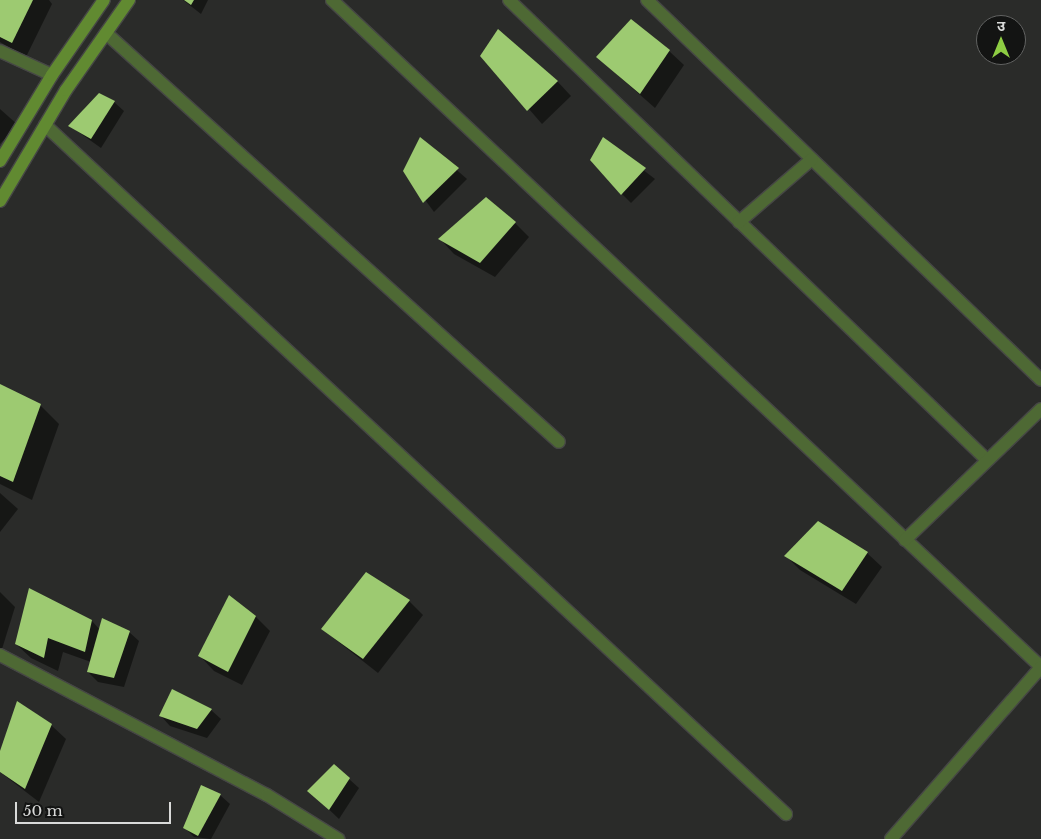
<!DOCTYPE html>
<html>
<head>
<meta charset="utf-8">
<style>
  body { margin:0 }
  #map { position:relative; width:1041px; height:839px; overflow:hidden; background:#2a2b29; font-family:"Libre Baskerville","Noto Sans Devanagari",serif }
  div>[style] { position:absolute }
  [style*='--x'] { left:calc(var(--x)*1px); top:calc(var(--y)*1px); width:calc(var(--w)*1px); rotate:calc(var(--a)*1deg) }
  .shadow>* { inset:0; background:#0007 }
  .building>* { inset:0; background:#9dca71 }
  .roads { filter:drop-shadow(1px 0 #464745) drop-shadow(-1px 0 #464745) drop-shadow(0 1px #464745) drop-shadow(0 -1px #464745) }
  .lane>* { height:12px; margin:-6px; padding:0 6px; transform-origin:6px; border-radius:6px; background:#4e6934 }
  .street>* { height:12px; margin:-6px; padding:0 6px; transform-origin:6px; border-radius:6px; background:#4e6934 }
  .secondary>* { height:12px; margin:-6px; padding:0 6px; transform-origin:6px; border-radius:6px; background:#618a31 }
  span { translate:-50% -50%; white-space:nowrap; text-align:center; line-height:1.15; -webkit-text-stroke:5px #131413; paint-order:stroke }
  .north { position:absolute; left:976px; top:15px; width:50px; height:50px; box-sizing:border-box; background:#131413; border:1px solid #626362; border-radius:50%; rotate:0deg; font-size:14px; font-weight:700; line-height:20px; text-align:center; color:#d9dad9 }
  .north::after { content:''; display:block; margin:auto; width:18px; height:22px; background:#8ecd43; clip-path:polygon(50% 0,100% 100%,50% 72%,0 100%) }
  .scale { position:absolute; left:15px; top:802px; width:156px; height:22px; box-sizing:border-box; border:2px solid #d9dad9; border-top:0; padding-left:6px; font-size:15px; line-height:18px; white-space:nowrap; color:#d9dad9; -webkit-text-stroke:4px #131413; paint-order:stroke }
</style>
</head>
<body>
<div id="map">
  <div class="shadow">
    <i style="clip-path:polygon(0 0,49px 0,52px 4px,26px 57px,0 42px)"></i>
    <i style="clip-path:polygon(183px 0,208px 0,201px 14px)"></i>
    <i style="clip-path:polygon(669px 51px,684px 65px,655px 108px,597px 57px)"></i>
    <i style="clip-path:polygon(482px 55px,557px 81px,571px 96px,542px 124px)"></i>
    <i style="clip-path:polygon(114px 102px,124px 111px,101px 148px,70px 126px)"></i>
    <i style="clip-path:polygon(0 109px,18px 125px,0 144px)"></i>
    <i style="clip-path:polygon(421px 139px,467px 179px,434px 212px,404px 171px)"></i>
    <i style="clip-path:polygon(603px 139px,655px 179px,631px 203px,622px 194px)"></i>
    <i style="clip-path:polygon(515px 223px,529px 237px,495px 277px,454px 254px,440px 239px)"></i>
    <i style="clip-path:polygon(0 386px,40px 405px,59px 424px,32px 500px,0 484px)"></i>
    <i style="clip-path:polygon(0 493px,18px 509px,0 532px)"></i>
    <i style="clip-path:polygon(867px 553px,882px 567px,856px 604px,800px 570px,786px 556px)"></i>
    <i style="clip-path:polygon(0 592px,15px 607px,2px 649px,0 648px)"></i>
    <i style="clip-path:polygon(409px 601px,423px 615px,378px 673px,322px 629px)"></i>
    <i style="clip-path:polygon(255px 616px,270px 631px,242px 685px,214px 671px,200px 656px)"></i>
    <i style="clip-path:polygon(92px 621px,100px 630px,129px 632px,139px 641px,124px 687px,98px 682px,88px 672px,91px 662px,63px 652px,58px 671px,31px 658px,16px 644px)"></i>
    <i style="clip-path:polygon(211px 710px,221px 719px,207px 738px,170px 726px,161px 716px)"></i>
    <i style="clip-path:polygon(51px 725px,66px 739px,39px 802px,0 772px,0 755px)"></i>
    <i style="clip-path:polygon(349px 779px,359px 788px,339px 819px,319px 800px)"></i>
    <i style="clip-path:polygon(220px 795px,230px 804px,211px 839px,194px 837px,185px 828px)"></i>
  </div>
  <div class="building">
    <i style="clip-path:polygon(0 0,33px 0,12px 43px,0 37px)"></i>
    <i style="clip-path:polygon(184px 0,194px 0,191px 5px)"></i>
    <i style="clip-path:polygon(631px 19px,670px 50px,640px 94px,596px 57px)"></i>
    <i style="clip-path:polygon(498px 29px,558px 81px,527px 111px,480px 56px)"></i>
    <i style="clip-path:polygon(99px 93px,115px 101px,91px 139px,68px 126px)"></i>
    <i style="clip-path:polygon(420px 137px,459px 168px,423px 203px,403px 171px)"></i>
    <i style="clip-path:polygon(603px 137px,646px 168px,621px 195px,590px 160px)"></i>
    <i style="clip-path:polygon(486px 197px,516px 222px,480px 263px,438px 239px)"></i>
    <i style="clip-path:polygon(0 384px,41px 404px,13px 482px,0 476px)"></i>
    <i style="clip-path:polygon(818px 521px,868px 552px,842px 591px,784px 556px)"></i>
    <i style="clip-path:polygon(366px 572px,410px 600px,363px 659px,321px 629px)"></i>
    <i style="clip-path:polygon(29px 588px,92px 620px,85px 652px,48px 638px,44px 658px,15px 644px)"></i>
    <i style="clip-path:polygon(229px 595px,256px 616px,228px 672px,198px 656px)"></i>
    <i style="clip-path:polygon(102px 618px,130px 631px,114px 678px,87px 672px)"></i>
    <i style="clip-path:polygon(172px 689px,212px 709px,197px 729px,159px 716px)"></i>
    <i style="clip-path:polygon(17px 701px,52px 724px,25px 789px,0 772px,0 751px)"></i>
    <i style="clip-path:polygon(334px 764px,350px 778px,329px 810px,307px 791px)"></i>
    <i style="clip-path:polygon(201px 785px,221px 794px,198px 836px,183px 828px)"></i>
  </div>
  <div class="roads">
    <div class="lane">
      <i style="--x:0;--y:51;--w:57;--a:24.8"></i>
    </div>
    <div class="street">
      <i style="--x:332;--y:0;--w:973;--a:43.25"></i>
      <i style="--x:509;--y:0;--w:663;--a:43.9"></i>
      <i style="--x:647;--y:0;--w:547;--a:43.96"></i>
      <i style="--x:106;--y:33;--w:610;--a:42.08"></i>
      <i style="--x:45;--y:125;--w:1012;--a:42.92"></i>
      <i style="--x:739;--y:222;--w:96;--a:-40.8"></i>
      <i style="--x:905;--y:540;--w:189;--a:-43.9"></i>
      <i style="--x:0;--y:655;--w:301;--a:27.7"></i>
      <i style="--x:267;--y:795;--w:84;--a:31.8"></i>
      <i style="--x:891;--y:839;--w:228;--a:-48.9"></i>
    </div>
    <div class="secondary">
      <i style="--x:0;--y:161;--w:100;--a:-58.8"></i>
      <i style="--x:52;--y:75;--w:91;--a:-55.3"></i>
      <i style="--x:0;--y:201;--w:129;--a:-59.3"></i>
      <i style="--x:66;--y:90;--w:110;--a:-55"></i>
    </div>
  </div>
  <div class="north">उ</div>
  <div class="scale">50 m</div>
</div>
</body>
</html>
